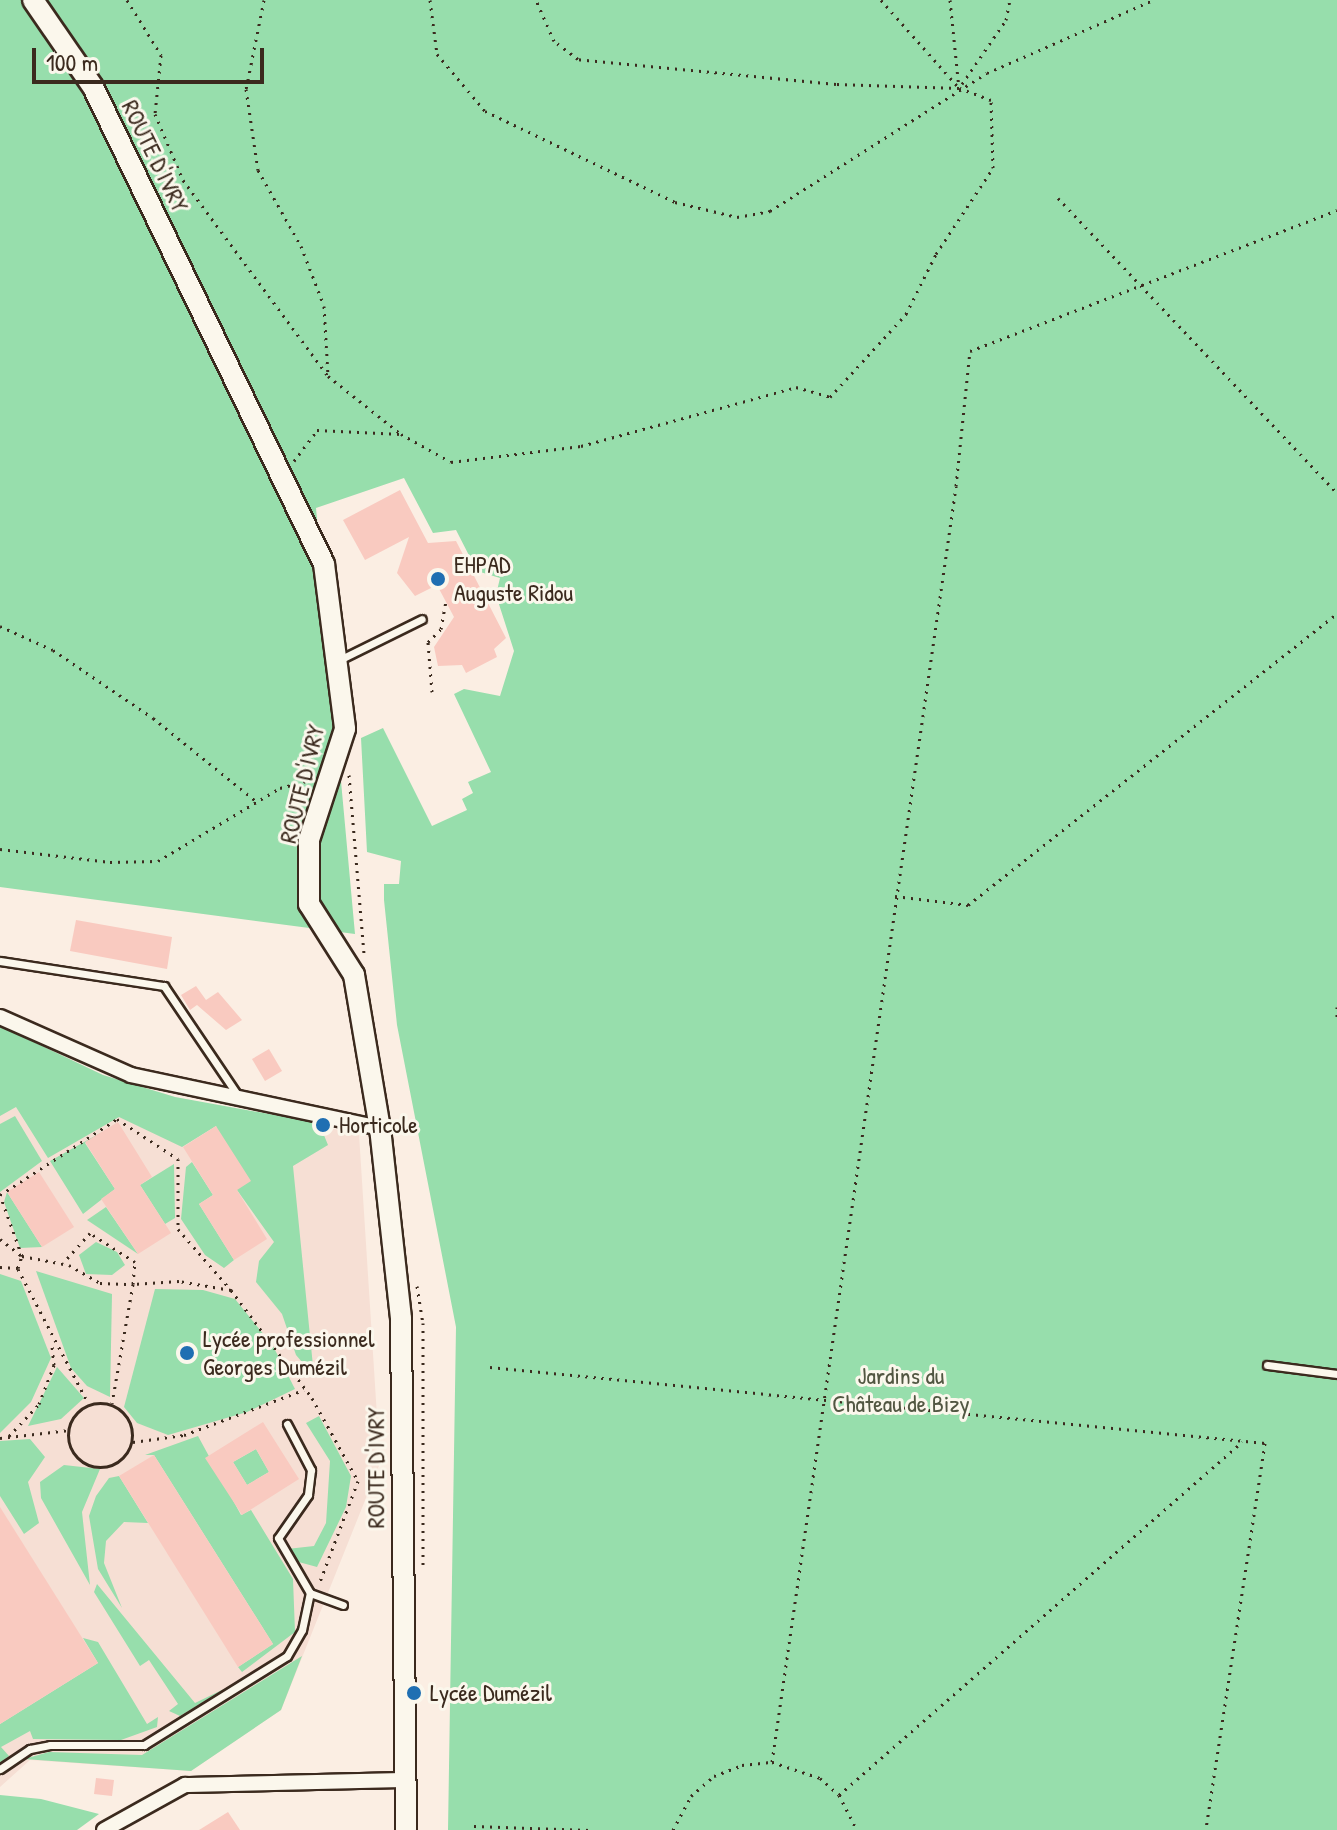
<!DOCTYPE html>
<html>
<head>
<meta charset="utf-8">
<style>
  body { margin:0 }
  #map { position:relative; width:1337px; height:1830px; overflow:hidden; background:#fbeee3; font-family:"Patrick Hand",sans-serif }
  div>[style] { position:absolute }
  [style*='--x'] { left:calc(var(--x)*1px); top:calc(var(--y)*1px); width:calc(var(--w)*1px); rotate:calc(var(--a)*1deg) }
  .built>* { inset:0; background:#f6dfd4 }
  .green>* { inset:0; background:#97deac }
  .building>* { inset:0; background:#f9cac0 }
  .path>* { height:3px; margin-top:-1.5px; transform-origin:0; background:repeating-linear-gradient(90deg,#3b2a1e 0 2px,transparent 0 8px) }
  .path>.ring { margin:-1.5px; padding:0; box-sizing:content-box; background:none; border:3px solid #3b2a1e; border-radius:50% }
  .roads { filter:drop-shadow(2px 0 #3b2a1e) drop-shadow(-2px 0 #3b2a1e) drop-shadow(0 2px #3b2a1e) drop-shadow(0 -2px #3b2a1e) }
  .lane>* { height:7px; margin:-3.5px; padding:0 3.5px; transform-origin:3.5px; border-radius:3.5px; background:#fbf7ec }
  .street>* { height:14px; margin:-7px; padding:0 7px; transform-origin:7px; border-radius:7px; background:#fbf7ec }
  .secondary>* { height:20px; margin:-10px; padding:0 10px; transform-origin:10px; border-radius:10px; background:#fbf7ec }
  .dots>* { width:22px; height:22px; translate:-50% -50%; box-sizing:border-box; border:4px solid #fbf7ec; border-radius:50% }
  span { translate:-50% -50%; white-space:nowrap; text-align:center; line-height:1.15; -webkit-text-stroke:6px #fbf7ec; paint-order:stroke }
  .street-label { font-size:24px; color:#3b2a1e }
  .poi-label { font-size:24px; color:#3b2a1e }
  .left { translate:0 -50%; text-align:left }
  .park-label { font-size:24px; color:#525742 }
  .scale { position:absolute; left:32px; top:48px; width:232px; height:36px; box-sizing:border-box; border:4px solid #3b2a1e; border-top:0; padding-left:10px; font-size:24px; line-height:28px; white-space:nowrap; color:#3b2a1e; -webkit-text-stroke:6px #fbf7ec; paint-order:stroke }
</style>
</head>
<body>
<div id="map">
  <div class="built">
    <i style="clip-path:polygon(0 1026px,103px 1075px,175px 1097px,359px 1134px,380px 1463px,281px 1710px,191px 1771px,30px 1760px,0 1787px)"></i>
  </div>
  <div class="green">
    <i style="clip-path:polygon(0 0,1337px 0,1337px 1830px,448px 1830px,456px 1327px,397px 1025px,384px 900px,384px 884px,399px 884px,401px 861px,367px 852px,361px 738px,383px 728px,432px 826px,467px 810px,462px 799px,473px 793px,468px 782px,491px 772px,454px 694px,464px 689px,500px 696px,514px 651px,496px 595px,500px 578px,477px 571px,456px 530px,433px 533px,404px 478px,316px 508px,355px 934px,0 887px)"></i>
    <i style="clip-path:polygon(0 1026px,103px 1075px,175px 1097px,319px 1123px,328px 1145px,293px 1166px,314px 1376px,296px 1355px,282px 1314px,256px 1282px,259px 1261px,274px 1242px,237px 1190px,216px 1126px,182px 1147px,119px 1117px,48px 1158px,16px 1107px,0 1116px)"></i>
    <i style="clip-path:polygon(15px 1116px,42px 1161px,0 1192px,0 1124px)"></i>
    <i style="clip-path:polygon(102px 1132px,85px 1143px,115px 1189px,83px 1214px,50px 1161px)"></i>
    <i style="clip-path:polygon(192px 1162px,213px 1195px,199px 1204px,234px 1260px,224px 1268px,205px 1255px,181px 1219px,186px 1167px)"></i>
    <i style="clip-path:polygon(174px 1164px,175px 1218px,165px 1224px,140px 1185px)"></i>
    <i style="clip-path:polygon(7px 1192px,42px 1247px,20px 1248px,4px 1202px)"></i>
    <i style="clip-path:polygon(106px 1207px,138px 1254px,87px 1220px)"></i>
    <i style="clip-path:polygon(96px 1242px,117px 1252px,125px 1265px,112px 1275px,86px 1274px,79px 1255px)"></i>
    <i style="clip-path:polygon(36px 1271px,112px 1294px,110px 1397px,87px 1386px,71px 1368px)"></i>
    <i style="clip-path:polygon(0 1274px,21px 1281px,51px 1358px,31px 1402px,0 1433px)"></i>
    <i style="clip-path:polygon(155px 1289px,203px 1290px,235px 1299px,273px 1346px,295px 1389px,247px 1412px,168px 1435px,137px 1423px,124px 1407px)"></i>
    <i style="clip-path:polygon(57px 1367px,84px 1398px,61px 1419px,28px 1426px)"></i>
    <i style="clip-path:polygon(319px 1416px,351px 1476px,346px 1507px,317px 1567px,295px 1561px,287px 1549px,314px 1546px,326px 1523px,330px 1461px,306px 1423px)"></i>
    <i style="clip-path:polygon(198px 1436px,241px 1515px,251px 1510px,293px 1579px,295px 1632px,242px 1672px,238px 1667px,273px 1644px,154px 1455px,145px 1455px)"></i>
    <i style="clip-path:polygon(30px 1439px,45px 1457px,28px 1482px,39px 1523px,24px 1534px,0 1496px,0 1441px)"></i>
    <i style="clip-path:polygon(256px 1449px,269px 1472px,247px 1485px,233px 1462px)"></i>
    <i style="clip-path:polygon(64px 1465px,100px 1469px,82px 1512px,90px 1585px,41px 1498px,40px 1482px)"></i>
    <i style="clip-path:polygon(119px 1476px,148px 1523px,124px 1522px,106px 1541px,104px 1563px,122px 1608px,98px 1569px,89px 1516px,96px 1496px,109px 1478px)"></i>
    <i style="clip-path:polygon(97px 1584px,195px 1703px,224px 1689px,180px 1716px,169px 1711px,178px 1704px,149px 1660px,140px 1666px,94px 1592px)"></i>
    <i style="clip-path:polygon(83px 1638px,98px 1642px,147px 1724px,158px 1717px,157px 1727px,121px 1740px,33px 1739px,30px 1731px,1px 1747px,9px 1756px,0 1763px,0 1724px,98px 1663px)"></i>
    <i style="clip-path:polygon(302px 1656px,281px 1710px,191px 1771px,24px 1759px,49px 1752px,142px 1755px)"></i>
    <i style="clip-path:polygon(0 1795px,41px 1799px,99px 1814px,77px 1830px,0 1830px)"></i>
  </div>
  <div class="building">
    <i style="clip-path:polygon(400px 490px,428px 543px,456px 541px,506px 638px,494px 649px,497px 657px,466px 673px,462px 665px,438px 666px,434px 647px,454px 617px,437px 585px,415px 596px,397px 573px,409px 537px,365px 560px,343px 520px)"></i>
    <i style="clip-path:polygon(76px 920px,172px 937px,167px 969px,70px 951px)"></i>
    <i style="clip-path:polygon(196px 986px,206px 1000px,218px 992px,242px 1020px,226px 1030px,197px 1005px,190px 1010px,181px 995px)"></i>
    <i style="clip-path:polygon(269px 1049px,282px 1071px,265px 1081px,252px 1059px)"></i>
    <i style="clip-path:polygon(118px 1122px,152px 1177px,140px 1185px,171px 1233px,138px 1254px,101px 1199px,115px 1189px,85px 1142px)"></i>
    <i style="clip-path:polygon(216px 1126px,251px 1181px,237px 1190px,267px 1239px,234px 1260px,199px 1204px,213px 1195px,183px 1147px)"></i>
    <i style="clip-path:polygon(39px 1172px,74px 1227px,42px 1247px,7px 1192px)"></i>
    <i style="clip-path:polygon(evenodd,263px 1422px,299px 1479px,242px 1515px,205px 1458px,263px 1422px,256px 1449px,269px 1472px,247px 1485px,233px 1462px,256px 1449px)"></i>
    <i style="clip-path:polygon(154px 1455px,273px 1644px,238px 1667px,119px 1476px)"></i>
    <i style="clip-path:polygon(0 1507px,98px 1663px,0 1724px)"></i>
    <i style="clip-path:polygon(96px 1778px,114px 1780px,112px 1796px,94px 1794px)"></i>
    <i style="clip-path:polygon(228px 1812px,240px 1830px,199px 1830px)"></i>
  </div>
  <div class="path">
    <i style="--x:127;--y:0;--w:65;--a:58.3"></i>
    <i style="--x:161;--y:55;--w:59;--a:95.8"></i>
    <i style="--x:155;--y:114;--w:72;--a:67"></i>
    <i style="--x:183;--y:180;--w:244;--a:53.5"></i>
    <i style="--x:328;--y:376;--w:93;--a:38.5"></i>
    <i style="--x:264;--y:0;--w:91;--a:101.4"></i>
    <i style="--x:246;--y:89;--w:82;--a:81.6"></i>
    <i style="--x:258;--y:170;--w:87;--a:60.5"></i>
    <i style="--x:301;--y:246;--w:64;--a:69"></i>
    <i style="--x:324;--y:306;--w:70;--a:86.7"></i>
    <i style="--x:430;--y:0;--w:54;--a:82.6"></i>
    <i style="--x:437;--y:54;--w:75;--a:49.9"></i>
    <i style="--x:485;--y:111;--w:211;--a:25.6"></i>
    <i style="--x:675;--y:202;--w:64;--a:13.6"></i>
    <i style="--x:737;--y:217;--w:34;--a:-10"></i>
    <i style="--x:770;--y:211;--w:257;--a:-32.5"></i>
    <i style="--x:987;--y:73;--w:181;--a:-23.7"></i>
    <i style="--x:881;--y:0;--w:118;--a:48.4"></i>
    <i style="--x:950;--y:0;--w:88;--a:84.2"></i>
    <i style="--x:962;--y:84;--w:78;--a:-55.5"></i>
    <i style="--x:1006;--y:20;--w:20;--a:-79"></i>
    <i style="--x:1058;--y:198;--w:406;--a:46.6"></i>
    <i style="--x:294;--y:461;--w:39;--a:-53"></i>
    <i style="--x:317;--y:430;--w:84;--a:2.7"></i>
    <i style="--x:401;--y:434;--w:57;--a:29.2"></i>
    <i style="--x:451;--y:462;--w:131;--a:-7"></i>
    <i style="--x:581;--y:446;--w:223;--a:-15.3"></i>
    <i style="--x:796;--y:387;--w:35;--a:16"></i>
    <i style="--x:830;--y:397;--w:113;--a:-47.5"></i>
    <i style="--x:906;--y:314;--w:67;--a:-63.4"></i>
    <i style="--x:936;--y:254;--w:103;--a:-56.5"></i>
    <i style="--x:993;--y:168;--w:68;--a:-91.7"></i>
    <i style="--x:991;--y:100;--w:34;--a:-159"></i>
    <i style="--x:959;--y:88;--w:123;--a:-178.1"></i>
    <i style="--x:836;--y:84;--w:259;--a:-174.5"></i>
    <i style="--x:578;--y:59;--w:30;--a:-143"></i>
    <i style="--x:554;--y:41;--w:45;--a:-113.7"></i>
    <i style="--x:0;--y:626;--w:58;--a:24.4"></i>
    <i style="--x:53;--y:650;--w:121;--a:34.2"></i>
    <i style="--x:153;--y:718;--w:134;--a:38.9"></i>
    <i style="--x:432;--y:692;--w:50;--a:-94.6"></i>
    <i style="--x:428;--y:642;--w:18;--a:-45"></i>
    <i style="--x:441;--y:629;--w:28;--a:-80"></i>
    <i style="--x:349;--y:775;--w:181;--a:85.2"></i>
    <i style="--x:0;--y:849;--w:111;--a:6.7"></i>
    <i style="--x:110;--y:862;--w:48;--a:-1.2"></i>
    <i style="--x:158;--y:861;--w:142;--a:-30.9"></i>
    <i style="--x:280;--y:788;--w:31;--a:-15"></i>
    <i style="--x:895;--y:896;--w:74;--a:7"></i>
    <i style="--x:968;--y:905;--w:470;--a:-38.3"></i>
    <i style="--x:1337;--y:1007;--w:13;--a:90"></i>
    <i style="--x:0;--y:1239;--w:28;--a:38"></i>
    <i style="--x:22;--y:1256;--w:65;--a:-109.8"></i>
    <i style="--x:0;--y:1195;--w:140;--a:-33"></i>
    <i style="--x:117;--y:1119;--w:73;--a:33.3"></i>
    <i style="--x:178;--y:1159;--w:70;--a:90"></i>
    <i style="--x:178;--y:1229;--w:81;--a:49"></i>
    <i style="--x:231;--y:1290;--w:53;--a:-170.2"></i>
    <i style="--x:179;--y:1281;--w:46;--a:176.3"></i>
    <i style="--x:133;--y:1284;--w:121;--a:100"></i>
    <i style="--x:0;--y:1267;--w:18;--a:3"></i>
    <i style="--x:18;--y:1268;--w:13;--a:-72"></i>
    <i style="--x:22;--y:1256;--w:48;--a:10.8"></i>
    <i style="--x:69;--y:1265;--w:36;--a:30"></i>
    <i style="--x:100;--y:1283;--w:33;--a:2"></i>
    <i style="--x:133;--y:1284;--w:22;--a:-85"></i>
    <i style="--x:135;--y:1262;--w:54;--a:-147.2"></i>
    <i style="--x:90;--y:1233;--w:40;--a:132"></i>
    <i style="--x:18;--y:1269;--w:151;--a:62.4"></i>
    <i style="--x:417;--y:1286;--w:37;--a:81"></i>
    <i style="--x:423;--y:1323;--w:247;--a:90"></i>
    <i style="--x:231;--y:1290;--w:135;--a:53.1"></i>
    <i style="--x:312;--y:1398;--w:95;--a:61"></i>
    <i style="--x:358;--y:1481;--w:110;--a:110.7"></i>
    <i style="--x:490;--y:1367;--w:779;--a:5.6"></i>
    <i style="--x:1265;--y:1443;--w:391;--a:98.7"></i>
    <i class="ring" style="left:68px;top:1403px;width:61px;height:61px"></i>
    <i style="--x:9;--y:1436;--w:44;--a:-46.8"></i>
    <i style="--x:39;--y:1404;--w:42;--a:-69"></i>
    <i style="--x:54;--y:1365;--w:19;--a:-96"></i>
    <i style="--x:0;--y:1438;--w:70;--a:-6.5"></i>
    <i style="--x:133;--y:1442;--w:51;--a:-7.8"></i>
    <i style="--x:184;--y:1435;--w:128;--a:-20.6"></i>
    <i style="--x:772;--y:1762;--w:1289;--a:-81.79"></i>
    <i style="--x:956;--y:486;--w:136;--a:-84.1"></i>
    <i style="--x:970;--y:351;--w:393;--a:-21"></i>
    <i style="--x:839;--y:1795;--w:536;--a:-41.22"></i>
    <i style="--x:474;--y:1826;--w:117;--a:2"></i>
    <i style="--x:673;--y:1830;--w:38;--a:-62"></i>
    <i style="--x:691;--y:1796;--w:30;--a:-41"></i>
    <i style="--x:714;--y:1776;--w:30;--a:-21"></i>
    <i style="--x:742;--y:1765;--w:30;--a:-6"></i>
    <i style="--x:772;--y:1762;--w:51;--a:18.4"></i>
    <i style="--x:820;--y:1778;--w:25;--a:42"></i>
    <i style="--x:839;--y:1795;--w:39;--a:63"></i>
  </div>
  <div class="roads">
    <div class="lane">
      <i style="--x:341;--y:659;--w:90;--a:-26.3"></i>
      <i style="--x:0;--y:961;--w:166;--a:8.7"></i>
      <i style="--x:164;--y:986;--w:134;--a:56"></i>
      <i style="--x:1267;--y:1365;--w:71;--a:7.3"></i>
      <i style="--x:287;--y:1424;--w:52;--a:62.4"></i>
      <i style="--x:311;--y:1470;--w:25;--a:97"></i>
      <i style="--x:308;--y:1495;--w:52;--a:124.9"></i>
      <i style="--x:278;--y:1538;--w:64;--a:59.8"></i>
      <i style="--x:0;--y:1769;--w:36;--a:-34"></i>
      <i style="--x:30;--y:1749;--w:20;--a:-11"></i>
      <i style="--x:50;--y:1745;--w:94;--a:0"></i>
      <i style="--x:144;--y:1745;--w:168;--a:-31.9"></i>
      <i style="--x:287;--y:1656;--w:30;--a:-60"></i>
      <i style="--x:302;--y:1630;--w:38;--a:-78"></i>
      <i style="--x:310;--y:1593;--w:35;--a:20"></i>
    </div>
    <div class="street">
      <i style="--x:0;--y:1017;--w:143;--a:23.9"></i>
      <i style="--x:131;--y:1075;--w:255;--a:12"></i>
      <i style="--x:104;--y:1830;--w:93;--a:-29.1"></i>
      <i style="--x:185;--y:1785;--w:221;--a:-1.3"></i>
    </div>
    <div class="secondary">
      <i style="--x:33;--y:0;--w:106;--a:55.4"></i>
      <i style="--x:93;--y:87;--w:530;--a:64.16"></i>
      <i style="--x:324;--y:564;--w:166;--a:82.7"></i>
      <i style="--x:345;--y:729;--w:117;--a:108"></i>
      <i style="--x:309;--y:840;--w:64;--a:90"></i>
      <i style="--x:309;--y:904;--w:84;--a:57.6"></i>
      <i style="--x:354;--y:975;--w:155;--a:80.4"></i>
      <i style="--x:380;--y:1128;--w:192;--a:83.7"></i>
      <i style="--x:401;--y:1319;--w:511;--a:89.44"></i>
    </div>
  </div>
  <div class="dots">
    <i style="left:438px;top:579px;background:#1f6fb2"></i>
    <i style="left:323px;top:1125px;background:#1f6fb2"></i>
    <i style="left:187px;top:1353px;background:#1f6fb2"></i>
    <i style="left:414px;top:1693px;background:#1f6fb2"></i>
  </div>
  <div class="street-label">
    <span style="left:155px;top:156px;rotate:64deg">ROUTE D'IVRY</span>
    <span style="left:302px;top:784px;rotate:-76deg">ROUTE D'IVRY</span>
    <span style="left:376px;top:1468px;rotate:-90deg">ROUTE D'IVRY</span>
  </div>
  <div class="poi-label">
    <span class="left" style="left:454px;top:579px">EHPAD<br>Auguste Ridou</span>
    <span class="left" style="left:339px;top:1125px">Horticole</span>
    <span class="left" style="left:203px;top:1353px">Lycée professionnel<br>Georges Dumézil</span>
    <span class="left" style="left:430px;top:1693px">Lycée Dumézil</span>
  </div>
  <div class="park-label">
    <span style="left:901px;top:1390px">Jardins du<br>Château de Bizy</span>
  </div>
  <div class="scale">100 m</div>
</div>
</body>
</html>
